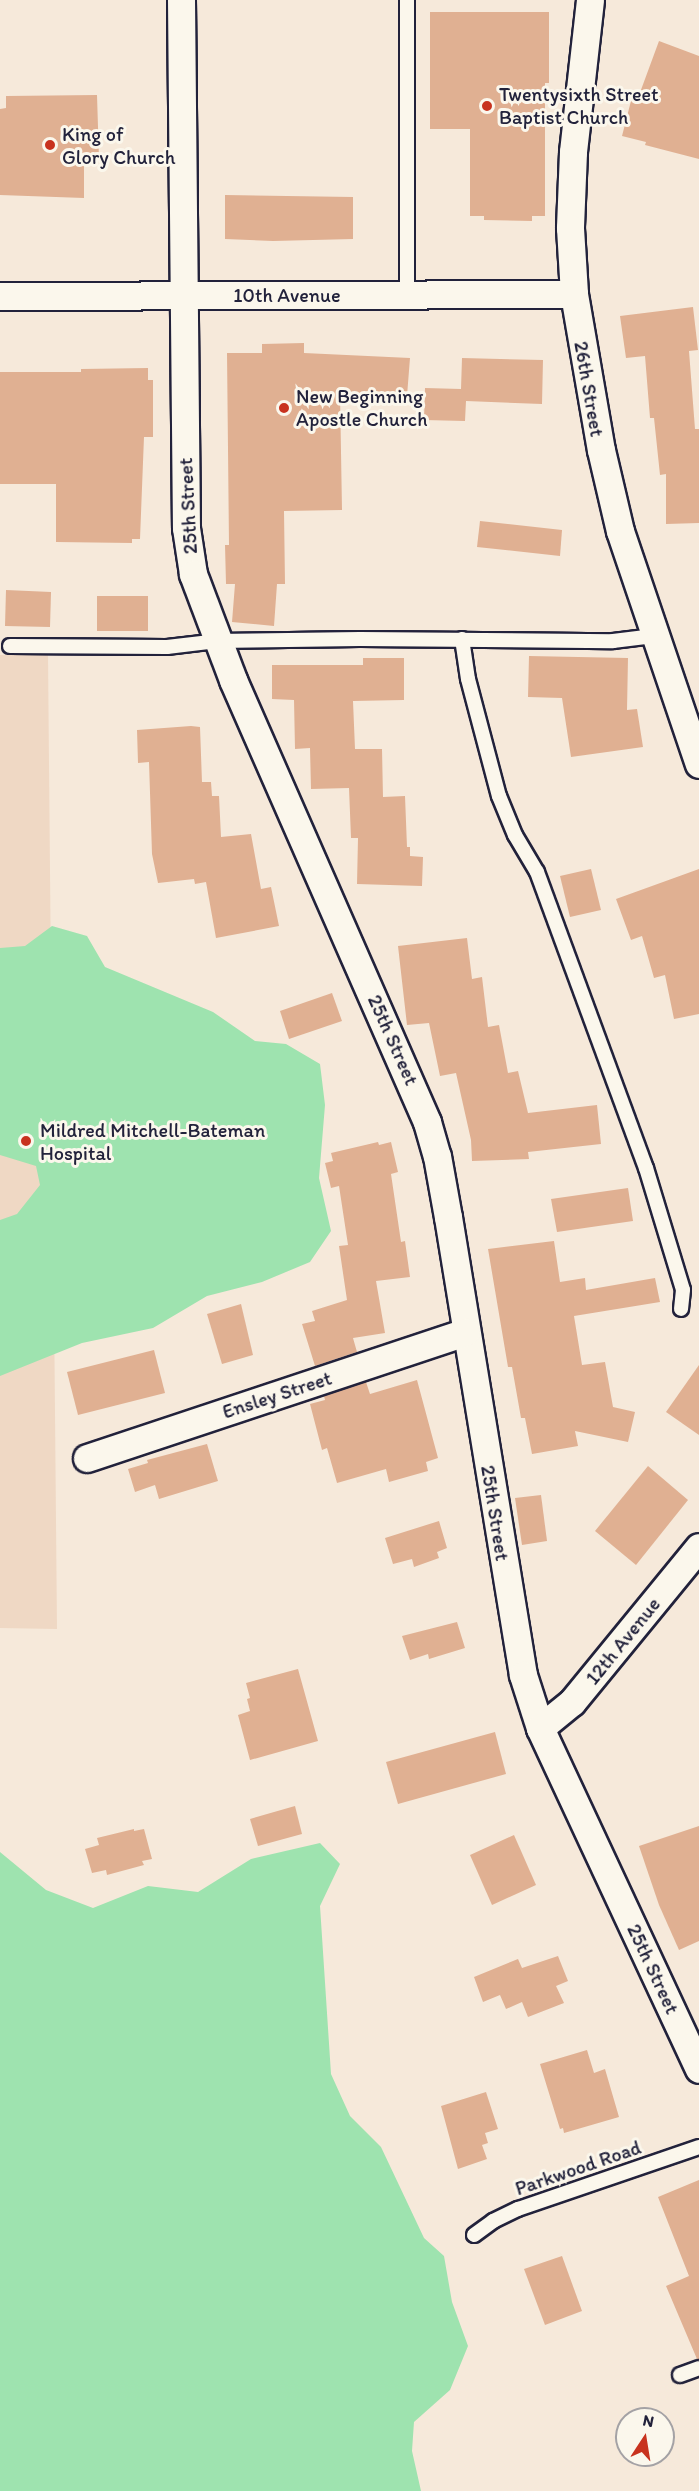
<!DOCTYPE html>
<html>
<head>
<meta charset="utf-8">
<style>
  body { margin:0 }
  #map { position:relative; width:699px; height:2491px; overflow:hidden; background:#f6e9da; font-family:Itim,sans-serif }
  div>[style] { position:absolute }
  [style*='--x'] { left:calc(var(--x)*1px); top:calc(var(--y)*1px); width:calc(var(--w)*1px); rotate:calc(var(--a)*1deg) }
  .built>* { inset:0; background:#efd8c4 }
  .green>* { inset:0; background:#9ee3af }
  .building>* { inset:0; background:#e0b092 }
  .roads { filter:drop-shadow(2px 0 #22223b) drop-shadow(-2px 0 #22223b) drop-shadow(0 2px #22223b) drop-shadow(0 -2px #22223b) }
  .lane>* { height:14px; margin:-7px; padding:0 7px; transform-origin:7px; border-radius:7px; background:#fbf7ec }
  .street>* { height:27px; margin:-13.5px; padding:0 13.5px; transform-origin:13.5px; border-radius:13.5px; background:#fbf7ec }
  .dots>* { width:16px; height:16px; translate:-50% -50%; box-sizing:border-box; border:3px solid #fbf7ec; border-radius:50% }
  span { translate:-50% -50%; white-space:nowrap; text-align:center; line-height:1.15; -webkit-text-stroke:6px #fbf7ec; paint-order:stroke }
  .poi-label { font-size:20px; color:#22223b }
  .left { translate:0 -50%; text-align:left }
  .street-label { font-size:20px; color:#22223b }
  .north { position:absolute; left:615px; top:2407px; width:60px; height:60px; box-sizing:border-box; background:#fbf7ec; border:2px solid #a4a2a5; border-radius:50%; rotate:12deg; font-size:16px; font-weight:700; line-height:24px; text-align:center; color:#22223b }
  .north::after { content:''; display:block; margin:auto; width:21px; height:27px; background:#c8321e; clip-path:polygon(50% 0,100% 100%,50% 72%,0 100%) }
</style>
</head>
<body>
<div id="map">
  <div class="built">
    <i style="clip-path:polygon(48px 654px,57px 1629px,0 1628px,0 655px)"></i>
  </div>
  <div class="green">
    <i style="clip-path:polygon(52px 926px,87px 936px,105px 967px,213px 1012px,255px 1041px,286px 1044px,320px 1064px,325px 1105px,319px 1178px,331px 1231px,310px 1262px,262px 1282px,207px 1296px,153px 1328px,82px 1343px,0 1376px,0 1220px,17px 1214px,40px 1185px,36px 1166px,0 1155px,0 948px,25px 946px)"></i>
    <i style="clip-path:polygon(320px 1843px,340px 1864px,320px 1906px,331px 2074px,350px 2116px,381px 2147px,424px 2238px,444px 2256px,452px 2302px,468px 2346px,450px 2390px,414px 2422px,412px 2451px,421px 2491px,0 2491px,0 1852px,46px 1890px,93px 1908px,148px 1886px,198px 1892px,251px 1859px)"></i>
  </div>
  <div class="building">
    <i style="clip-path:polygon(430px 12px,549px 12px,549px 83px,545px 83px,545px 216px,532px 216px,532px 221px,484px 220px,484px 216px,470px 216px,470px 129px,430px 129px)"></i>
    <i style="clip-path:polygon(659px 41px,699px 56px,699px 159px,645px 145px,646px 142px,622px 136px,632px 97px,638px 98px)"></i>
    <i style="clip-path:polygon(97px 95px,99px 159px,84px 160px,84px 198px,0 195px,0 109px,6px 108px,6px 96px)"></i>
    <i style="clip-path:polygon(225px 195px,353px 197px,353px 239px,273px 241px,225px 239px)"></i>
    <i style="clip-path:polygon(693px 307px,698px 350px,689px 351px,695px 429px,699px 429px,699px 523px,666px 524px,666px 474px,660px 475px,654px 418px,650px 418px,645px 356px,626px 358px,620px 316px)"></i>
    <i style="clip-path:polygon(304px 343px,304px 353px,410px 358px,407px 396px,340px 393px,342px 510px,284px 511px,285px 584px,277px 584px,274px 626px,232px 622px,235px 584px,226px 584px,225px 545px,229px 545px,227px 353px,262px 353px,262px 344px)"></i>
    <i style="clip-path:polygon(462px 358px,543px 360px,542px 404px,466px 401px,465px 421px,424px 420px,425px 388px,461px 389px)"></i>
    <i style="clip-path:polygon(148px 368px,148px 380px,153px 380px,153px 437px,144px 437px,140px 539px,132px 539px,132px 543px,56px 542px,56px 484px,0 484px,0 372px,81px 372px,81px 369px)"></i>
    <i style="clip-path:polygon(480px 521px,562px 530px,560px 556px,477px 547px)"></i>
    <i style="clip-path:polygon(6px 590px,51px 592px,50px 627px,5px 626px)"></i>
    <i style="clip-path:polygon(97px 596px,148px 596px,148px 631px,97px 631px)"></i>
    <i style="clip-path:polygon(529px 656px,628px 658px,627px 710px,637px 709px,643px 747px,571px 757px,562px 698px,528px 697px)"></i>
    <i style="clip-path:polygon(363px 658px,404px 658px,404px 700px,353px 701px,355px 749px,382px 749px,383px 797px,405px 796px,407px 847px,410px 847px,410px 856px,423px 857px,422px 886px,357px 884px,358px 838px,351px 838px,349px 788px,311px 789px,310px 748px,295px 749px,294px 700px,272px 699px,272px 665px,363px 665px)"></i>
    <i style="clip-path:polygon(191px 726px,200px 727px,202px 782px,211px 782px,212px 796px,219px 796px,221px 837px,251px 834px,261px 889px,271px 887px,279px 926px,216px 938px,206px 882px,195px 884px,194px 879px,158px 883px,152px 854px,149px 762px,138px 763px,137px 730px)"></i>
    <i style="clip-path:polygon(591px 869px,601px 910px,570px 917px,560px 876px)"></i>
    <i style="clip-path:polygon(699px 869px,699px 1014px,674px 1019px,665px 975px,654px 978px,642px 936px,631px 940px,616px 899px)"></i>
    <i style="clip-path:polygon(467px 938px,472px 979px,482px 977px,488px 1027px,499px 1025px,508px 1073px,518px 1071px,528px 1113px,597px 1105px,601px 1144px,528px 1152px,529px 1159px,472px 1161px,471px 1140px,456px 1073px,440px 1076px,429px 1023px,407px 1025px,398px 946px)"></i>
    <i style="clip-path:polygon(332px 993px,342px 1021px,289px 1039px,280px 1011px)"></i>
    <i style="clip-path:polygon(378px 1142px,379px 1145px,391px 1142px,398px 1172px,391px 1174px,401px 1242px,405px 1241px,410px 1277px,376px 1281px,385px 1333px,353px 1338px,357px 1352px,315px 1366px,302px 1324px,315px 1321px,312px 1311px,347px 1300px,339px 1246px,348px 1245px,339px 1186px,331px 1188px,325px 1163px,333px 1161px,331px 1153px)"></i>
    <i style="clip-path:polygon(628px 1188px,633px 1221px,557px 1232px,551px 1199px)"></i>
    <i style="clip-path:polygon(554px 1241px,560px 1282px,585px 1278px,586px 1290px,655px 1278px,660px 1302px,574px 1316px,582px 1365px,605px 1362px,613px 1407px,635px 1412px,628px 1442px,575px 1431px,578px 1446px,532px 1454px,525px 1418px,521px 1418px,512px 1367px,508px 1367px,488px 1249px)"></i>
    <i style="clip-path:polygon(241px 1304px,253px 1355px,222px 1364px,207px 1314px)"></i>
    <i style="clip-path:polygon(154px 1350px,165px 1393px,78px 1415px,67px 1372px)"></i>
    <i style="clip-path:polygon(699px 1365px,699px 1435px,666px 1412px)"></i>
    <i style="clip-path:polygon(417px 1380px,438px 1458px,426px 1462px,428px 1471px,389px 1482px,386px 1469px,337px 1483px,327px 1448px,322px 1450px,310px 1404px,325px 1400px,324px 1396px,366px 1382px,370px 1394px)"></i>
    <i style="clip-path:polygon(207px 1444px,218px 1481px,159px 1499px,155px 1485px,135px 1492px,128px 1469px,148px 1463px,147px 1460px)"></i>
    <i style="clip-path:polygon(648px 1466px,688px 1500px,636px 1565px,595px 1531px)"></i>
    <i style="clip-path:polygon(541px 1495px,547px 1541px,522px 1545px,515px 1498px)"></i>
    <i style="clip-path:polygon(439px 1521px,447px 1548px,437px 1552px,439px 1558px,414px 1567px,412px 1559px,393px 1564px,385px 1538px)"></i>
    <i style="clip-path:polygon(457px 1622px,465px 1648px,429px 1659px,428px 1654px,410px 1660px,402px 1636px)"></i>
    <i style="clip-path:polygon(298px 1669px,318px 1741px,250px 1760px,238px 1715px,250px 1711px,247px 1699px,250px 1698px,246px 1683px)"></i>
    <i style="clip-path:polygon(495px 1732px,506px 1774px,398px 1804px,386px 1762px)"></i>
    <i style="clip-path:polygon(295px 1806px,302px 1834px,258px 1846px,250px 1819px)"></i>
    <i style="clip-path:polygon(699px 1826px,699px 1941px,679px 1950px,659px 1905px,639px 1846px)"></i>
    <i style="clip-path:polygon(134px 1829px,134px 1831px,144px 1829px,152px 1859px,142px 1861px,144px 1865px,107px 1875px,106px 1870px,92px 1873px,85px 1849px,99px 1845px,97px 1838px)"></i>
    <i style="clip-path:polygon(514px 1835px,536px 1885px,492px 1905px,470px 1855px)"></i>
    <i style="clip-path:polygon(558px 1956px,568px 1981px,556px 1986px,564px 2003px,528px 2017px,522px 2002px,506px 2009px,500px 1995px,483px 2002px,474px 1977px,518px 1959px,522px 1968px)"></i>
    <i style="clip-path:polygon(587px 2050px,594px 2073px,605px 2069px,619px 2117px,564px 2133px,563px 2128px,560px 2129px,540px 2064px)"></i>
    <i style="clip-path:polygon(486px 2092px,498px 2129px,485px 2133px,488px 2143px,482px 2145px,487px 2159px,458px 2169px,441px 2106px)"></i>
    <i style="clip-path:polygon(699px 2180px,699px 2359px,697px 2359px,666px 2286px,689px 2276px,658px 2197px)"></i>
    <i style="clip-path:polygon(562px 2256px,582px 2311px,545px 2325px,524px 2269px)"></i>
  </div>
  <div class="roads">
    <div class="lane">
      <i style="--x:407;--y:295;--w:295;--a:-90"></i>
      <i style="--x:462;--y:639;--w:40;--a:81.5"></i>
      <i style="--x:468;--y:679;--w:121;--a:75.2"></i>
      <i style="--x:499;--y:796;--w:42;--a:67.7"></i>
      <i style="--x:515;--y:835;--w:43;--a:59.3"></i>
      <i style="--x:537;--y:872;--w:315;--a:69.8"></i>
      <i style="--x:646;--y:1168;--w:127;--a:73.1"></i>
      <i style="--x:683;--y:1290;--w:19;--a:96"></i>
      <i style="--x:10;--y:646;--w:157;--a:0.4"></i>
      <i style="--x:167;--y:647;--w:50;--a:-6.8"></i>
      <i style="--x:217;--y:641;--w:143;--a:-0.8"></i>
      <i style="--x:360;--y:639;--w:253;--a:0.5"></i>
      <i style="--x:613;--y:641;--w:41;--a:-7"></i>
      <i style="--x:474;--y:2235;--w:24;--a:-36"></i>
      <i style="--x:493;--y:2221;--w:28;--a:-26"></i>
      <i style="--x:518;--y:2209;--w:191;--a:-18.9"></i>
      <i style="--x:680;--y:2375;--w:20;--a:-20"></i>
    </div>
    <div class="street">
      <i style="--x:181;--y:0;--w:528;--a:89.46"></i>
      <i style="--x:186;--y:528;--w:47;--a:81.3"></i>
      <i style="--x:193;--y:574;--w:113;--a:69.3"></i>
      <i style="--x:233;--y:680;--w:483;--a:66.3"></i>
      <i style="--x:427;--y:1122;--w:35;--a:74"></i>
      <i style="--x:437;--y:1156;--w:62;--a:79.8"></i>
      <i style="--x:448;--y:1217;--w:464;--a:80.7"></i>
      <i style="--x:523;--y:1675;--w:56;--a:72.2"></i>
      <i style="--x:540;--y:1728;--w:376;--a:65"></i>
      <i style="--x:590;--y:0;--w:153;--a:96.4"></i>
      <i style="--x:573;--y:152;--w:76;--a:92.3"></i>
      <i style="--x:570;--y:228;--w:66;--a:86.5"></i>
      <i style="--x:574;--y:294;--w:158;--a:80.2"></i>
      <i style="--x:601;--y:450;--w:83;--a:76.8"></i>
      <i style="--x:620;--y:531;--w:246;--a:71.3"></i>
      <i style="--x:0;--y:296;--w:574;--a:-0.2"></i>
      <i style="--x:87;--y:1458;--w:399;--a:-18.4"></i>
      <i style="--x:540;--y:1728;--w:41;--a:-39.1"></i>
      <i style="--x:572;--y:1702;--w:200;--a:-50.7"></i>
    </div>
  </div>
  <div class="dots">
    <i style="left:487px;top:106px;background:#c8321e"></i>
    <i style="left:50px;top:145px;background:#c8321e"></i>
    <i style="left:284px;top:408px;background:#c8321e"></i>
    <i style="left:26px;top:1141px;background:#c8321e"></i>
  </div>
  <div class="poi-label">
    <span class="left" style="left:499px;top:106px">Twentysixth Street<br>Baptist Church</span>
    <span class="left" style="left:62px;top:146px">King of<br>Glory Church</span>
    <span class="left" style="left:296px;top:408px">New Beginning<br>Apostle Church</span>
    <span class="left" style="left:40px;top:1142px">Mildred Mitchell-Bateman<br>Hospital</span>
  </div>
  <div class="street-label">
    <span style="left:287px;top:295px">10th Avenue</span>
    <span style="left:589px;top:389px;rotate:80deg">26th Street</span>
    <span style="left:188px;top:506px;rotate:-93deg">25th Street</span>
    <span style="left:393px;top:1040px;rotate:66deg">25th Street</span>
    <span style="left:277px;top:1395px;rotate:-18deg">Ensley Street</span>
    <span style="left:495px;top:1513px;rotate:81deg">25th Street</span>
    <span style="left:623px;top:1641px;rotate:-51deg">12th Avenue</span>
    <span style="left:653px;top:1969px;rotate:65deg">25th Street</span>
    <span style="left:578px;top:2168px;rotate:-19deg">Parkwood Road</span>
  </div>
  <div class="north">N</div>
</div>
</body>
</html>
